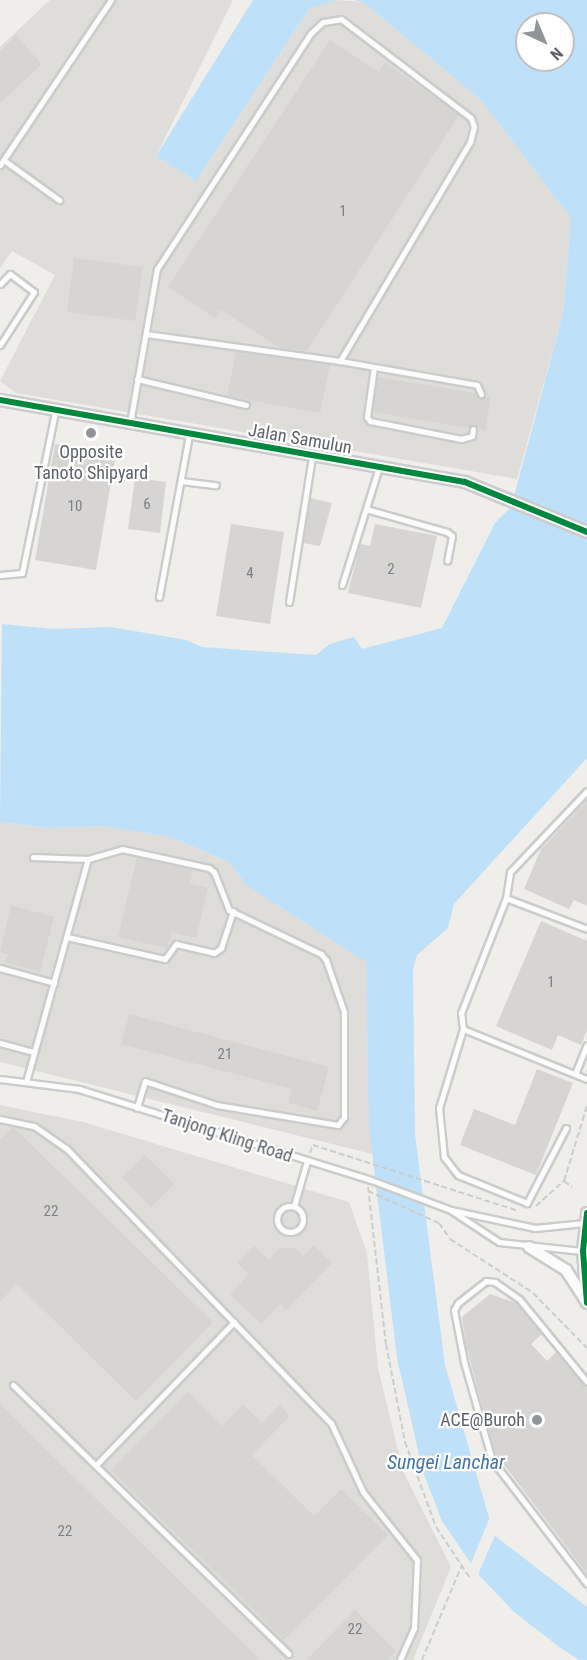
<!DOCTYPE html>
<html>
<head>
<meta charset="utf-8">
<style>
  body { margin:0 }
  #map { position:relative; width:587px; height:1660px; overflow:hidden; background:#efeeea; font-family:"Roboto Condensed",sans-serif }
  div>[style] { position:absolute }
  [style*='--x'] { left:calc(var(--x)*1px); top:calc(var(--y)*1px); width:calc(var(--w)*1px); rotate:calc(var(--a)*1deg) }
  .industrial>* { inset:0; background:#dfddda }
  .water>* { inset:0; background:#bfe0f9 }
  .pier>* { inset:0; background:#efeeea }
  .building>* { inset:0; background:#d6d5d3 }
  .path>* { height:2px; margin-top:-1px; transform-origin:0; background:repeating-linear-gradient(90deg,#cacfcc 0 6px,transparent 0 9px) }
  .roads { filter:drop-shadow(2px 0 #cbcccc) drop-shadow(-2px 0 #cbcccc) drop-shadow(0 2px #cbcccc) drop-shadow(0 -2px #cbcccc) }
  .service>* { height:5px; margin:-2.5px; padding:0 2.5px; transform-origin:2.5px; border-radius:2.5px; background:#fdfcfc }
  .service>.ring { margin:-2.5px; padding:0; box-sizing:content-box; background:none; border:5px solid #fdfcfc; border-radius:50% }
  .minor>* { height:10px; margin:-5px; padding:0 5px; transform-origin:5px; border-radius:5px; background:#fdfcfc }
  .cycleway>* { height:6px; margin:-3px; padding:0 3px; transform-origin:3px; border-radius:3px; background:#00873e }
  .dots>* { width:16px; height:16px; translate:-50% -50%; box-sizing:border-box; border:3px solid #fff; border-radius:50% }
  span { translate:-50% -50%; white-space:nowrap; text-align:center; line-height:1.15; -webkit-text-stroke:4.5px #fff; paint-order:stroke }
  .number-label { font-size:15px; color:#7e8184 }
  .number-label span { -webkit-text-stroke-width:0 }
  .street-label { font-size:18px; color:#5f6368 }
  .poi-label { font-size:18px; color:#5f6368 }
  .right { translate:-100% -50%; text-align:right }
  .water-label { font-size:20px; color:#4174aa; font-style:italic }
  .north { position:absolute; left:515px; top:12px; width:60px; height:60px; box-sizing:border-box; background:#fff; border:2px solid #bfc1c3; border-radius:50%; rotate:136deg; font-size:16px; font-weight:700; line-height:24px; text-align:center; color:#5f6368 }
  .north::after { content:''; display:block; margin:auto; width:21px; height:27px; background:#919496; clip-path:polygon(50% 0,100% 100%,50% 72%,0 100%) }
</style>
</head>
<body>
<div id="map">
  <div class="industrial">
    <i style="clip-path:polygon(50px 0,233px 0,156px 156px,196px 181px,311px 7px,337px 0,363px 2px,480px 99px,571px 218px,563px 314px,517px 479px,16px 393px,0 381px,55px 275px,12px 251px,0 268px,0 47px)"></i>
    <i style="clip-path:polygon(0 822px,49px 828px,103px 826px,171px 837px,229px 862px,247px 886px,366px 962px,372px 1154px,0 1062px)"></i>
    <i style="clip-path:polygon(0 1105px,83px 1122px,349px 1202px,367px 1253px,378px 1368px,403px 1471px,451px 1567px,413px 1660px,0 1660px)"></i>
  </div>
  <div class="water">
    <i style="clip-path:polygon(253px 0,337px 0,310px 8px,196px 181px,156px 156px)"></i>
    <i style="clip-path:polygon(evenodd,353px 0,587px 0,587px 758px,454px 904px,448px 928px,417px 955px,413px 970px,415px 1135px,445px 1365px,494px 1535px,587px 1607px,587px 1660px,579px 1660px,558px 1646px,514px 1612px,478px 1574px,442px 1521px,423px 1472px,397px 1358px,369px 1127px,366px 962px,247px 886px,229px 862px,171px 837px,103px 826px,49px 828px,0 822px,2px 624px,53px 629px,111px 627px,186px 640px,202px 647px,316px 655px,330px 644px,354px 637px,362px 649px,442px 628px,495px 523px,511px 507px,563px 314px,571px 218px,480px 99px,363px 2px,353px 0,527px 24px,563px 24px,563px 60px,527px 60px,527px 24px)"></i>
  </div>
  <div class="pier">
    <i style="clip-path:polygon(490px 1517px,496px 1533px,477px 1577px,469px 1568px)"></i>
  </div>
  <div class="building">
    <i style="clip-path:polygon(16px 36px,42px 64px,0 103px,0 51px)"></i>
    <i style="clip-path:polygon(330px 40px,379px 72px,385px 62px,459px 115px,307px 351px,280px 348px,221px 310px,215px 318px,168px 287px)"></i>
    <i style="clip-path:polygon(74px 258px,143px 267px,135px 321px,67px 312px)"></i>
    <i style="clip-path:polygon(236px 351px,330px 365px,320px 413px,227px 396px)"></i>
    <i style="clip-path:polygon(378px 377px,475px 393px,480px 399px,491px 396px,485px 431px,474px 424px,468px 428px,373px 412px)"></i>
    <i style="clip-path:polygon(55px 444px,116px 454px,96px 570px,35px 560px)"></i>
    <i style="clip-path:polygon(135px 478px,166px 482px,160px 533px,128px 529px)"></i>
    <i style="clip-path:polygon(310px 498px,332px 503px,320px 546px,303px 543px)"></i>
    <i style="clip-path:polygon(231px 524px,284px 532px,270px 624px,216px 616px)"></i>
    <i style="clip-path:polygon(375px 524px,437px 536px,421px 608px,348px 593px,360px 544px,370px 546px)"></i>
    <i style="clip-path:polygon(587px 800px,587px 906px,574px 900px,569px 909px,524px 889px,541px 849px)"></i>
    <i style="clip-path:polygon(137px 857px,193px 870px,190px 884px,208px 888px,196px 938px,172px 932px,167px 948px,118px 937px)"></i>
    <i style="clip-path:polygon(11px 905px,54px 917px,40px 972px,5px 962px,8px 954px,0 952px)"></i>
    <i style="clip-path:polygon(541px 921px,587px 941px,587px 1031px,581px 1045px,558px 1035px,552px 1050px,496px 1026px)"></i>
    <i style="clip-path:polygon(129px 1014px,329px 1067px,317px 1111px,288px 1103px,292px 1089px,121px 1044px)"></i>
    <i style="clip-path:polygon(537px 1069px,573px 1083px,536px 1175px,460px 1145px,474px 1109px,515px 1125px)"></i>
    <i style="clip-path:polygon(13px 1127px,213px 1322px,136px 1401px,17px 1284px,0 1302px,0 1139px)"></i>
    <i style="clip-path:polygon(145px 1155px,174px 1184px,151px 1207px,122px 1177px)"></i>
    <i style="clip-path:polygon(314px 1245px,332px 1263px,286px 1310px,280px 1304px,261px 1324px,230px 1294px,249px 1274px,237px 1263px,254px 1246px,269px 1260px,280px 1248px,295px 1248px,303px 1256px)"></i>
    <i style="clip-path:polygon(490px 1294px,516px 1303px,542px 1334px,531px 1344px,547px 1361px,556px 1352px,587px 1387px,587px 1574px,495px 1453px,466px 1346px,462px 1317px)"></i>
    <i style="clip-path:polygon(188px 1392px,222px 1426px,243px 1405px,262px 1423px,280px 1405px,290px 1416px,252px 1455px,314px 1516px,341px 1489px,388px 1535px,284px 1640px,111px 1470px)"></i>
    <i style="clip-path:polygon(0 1404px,260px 1660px,0 1660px)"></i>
    <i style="clip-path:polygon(355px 1610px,396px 1651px,387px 1660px,306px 1660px)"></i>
  </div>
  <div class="path">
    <i style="--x:310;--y:1153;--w:9;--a:-69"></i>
    <i style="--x:313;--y:1145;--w:213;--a:17.8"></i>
    <i style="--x:564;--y:1181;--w:10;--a:37"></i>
    <i style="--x:368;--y:1187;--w:158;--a:83.5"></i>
    <i style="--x:386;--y:1344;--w:100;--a:79"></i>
    <i style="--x:405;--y:1442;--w:90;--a:70"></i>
    <i style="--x:436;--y:1527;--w:61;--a:56.3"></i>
    <i style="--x:368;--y:1191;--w:78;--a:24.3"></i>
    <i style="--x:439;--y:1223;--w:19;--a:55"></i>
    <i style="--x:450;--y:1239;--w:99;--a:33"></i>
    <i style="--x:533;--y:1293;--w:77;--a:45.5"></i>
    <i style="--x:536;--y:1206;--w:38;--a:-42"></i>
    <i style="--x:564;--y:1181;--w:78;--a:-73"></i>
    <i style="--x:422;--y:1660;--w:103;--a:-67.2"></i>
  </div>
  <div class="roads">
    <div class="service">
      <i style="--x:5;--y:161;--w:67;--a:35.8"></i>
      <i style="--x:0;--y:165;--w:199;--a:-56.1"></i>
      <i style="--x:0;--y:284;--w:14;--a:-45"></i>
      <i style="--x:10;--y:274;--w:30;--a:37"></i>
      <i style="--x:34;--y:292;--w:63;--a:122.7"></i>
      <i style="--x:146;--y:334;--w:196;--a:7.9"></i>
      <i style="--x:340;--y:361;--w:139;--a:9.9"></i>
      <i style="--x:477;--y:385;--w:10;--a:66"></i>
      <i style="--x:374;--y:367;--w:50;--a:98"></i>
      <i style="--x:367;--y:417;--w:5;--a:53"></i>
      <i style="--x:370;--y:421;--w:93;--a:11.2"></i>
      <i style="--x:461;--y:439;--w:11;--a:-15"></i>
      <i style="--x:472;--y:436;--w:7;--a:-82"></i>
      <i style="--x:137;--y:379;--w:112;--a:13.4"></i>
      <i style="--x:130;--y:423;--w:156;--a:-80.1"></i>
      <i style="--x:157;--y:269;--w:282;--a:-56.9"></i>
      <i style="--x:311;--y:33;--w:16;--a:-43"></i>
      <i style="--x:323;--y:22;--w:18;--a:-9"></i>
      <i style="--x:341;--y:19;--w:163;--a:37.3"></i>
      <i style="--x:471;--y:118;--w:9;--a:72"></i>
      <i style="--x:474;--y:127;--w:16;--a:105"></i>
      <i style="--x:470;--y:142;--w:255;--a:120.7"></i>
      <i style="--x:181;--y:481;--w:35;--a:7"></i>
      <i style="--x:366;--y:509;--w:84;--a:15.9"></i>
      <i style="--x:447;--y:532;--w:6;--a:39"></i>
      <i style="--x:452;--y:536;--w:25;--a:101"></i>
      <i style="--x:0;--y:575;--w:22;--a:-5"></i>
      <i style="--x:22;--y:573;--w:164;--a:-78.4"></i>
      <i style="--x:342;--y:585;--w:124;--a:-72.6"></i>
      <i style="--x:159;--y:597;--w:165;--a:-79.5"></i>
      <i style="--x:289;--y:602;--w:148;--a:-81"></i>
      <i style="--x:33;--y:857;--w:55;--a:2.1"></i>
      <i style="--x:88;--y:859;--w:35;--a:-16"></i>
      <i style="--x:122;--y:849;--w:89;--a:12.3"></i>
      <i style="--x:209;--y:868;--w:6;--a:39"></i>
      <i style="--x:214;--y:872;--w:41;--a:68.5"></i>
      <i style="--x:229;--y:910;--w:102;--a:25.6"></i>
      <i style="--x:321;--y:954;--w:8;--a:50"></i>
      <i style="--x:326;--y:960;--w:55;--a:70.9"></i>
      <i style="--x:344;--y:1012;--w:105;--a:90"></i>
      <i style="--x:344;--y:1117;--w:10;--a:127"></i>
      <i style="--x:338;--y:1125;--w:123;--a:-170.6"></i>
      <i style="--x:217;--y:1105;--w:76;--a:-161.6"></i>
      <i style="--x:145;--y:1081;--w:28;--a:107"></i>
      <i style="--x:506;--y:898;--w:87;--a:20.9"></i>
      <i style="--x:67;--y:937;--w:100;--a:12.7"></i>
      <i style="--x:165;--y:959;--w:19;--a:-54"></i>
      <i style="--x:176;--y:944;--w:39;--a:13"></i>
      <i style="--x:214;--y:953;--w:9;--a:-36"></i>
      <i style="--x:221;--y:948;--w:39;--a:-72"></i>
      <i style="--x:0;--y:968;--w:56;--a:15.5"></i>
      <i style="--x:463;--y:1029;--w:134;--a:22"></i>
      <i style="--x:0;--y:1043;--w:35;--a:15"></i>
      <i style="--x:575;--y:1074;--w:31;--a:-68"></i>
      <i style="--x:0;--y:1079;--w:80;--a:7.2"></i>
      <i style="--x:79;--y:1089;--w:306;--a:17.3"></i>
      <i style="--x:371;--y:1180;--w:85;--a:20.6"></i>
      <i style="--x:451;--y:1210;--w:86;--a:12.1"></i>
      <i style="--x:535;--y:1228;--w:50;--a:-5.7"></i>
      <i style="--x:26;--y:1082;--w:231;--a:-74.5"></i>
      <i style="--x:0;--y:1119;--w:35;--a:12"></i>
      <i style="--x:34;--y:1126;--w:39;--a:35"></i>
      <i style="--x:66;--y:1148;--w:382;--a:46.1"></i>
      <i style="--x:331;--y:1423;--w:76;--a:65.1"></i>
      <i style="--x:363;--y:1492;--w:87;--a:51.5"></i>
      <i style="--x:417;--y:1560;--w:68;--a:92.5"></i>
      <i style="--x:414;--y:1628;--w:35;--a:114"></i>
      <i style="--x:566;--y:1128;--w:85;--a:117.5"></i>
      <i style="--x:527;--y:1203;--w:74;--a:-157.9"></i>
      <i style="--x:458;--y:1175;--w:23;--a:-128"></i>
      <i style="--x:444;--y:1157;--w:49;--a:-95.8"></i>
      <i style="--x:439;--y:1108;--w:83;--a:-73.1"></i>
      <i style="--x:463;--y:1029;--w:16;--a:-97"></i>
      <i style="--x:461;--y:1013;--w:123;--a:-68.6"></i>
      <i style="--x:506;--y:898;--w:26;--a:-81"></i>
      <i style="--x:510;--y:872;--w:112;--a:-46.5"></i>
      <i class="ring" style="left:277px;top:1206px;width:21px;height:21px"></i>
      <i style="--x:294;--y:1206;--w:47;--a:-73.9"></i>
      <i style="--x:452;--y:1211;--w:56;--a:33.4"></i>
      <i style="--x:499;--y:1242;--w:83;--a:6.2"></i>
      <i style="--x:587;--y:1382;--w:107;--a:-129.3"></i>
      <i style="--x:519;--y:1299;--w:29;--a:-145"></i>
      <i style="--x:495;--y:1282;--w:9;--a:-174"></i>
      <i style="--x:486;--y:1281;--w:36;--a:142"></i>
      <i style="--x:458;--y:1303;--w:8;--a:120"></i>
      <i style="--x:454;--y:1310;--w:53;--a:79.1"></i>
      <i style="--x:464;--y:1362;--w:102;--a:74.1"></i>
      <i style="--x:492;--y:1460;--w:156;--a:52.5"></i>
      <i style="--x:13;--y:1385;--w:385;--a:44.3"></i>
      <i style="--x:96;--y:1465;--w:199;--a:-46"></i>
    </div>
    <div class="minor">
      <i style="--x:0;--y:400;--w:472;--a:10"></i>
      <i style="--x:465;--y:482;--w:132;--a:22.3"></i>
      <i style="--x:587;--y:1213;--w:38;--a:96"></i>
      <i style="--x:583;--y:1251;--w:52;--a:85.6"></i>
      <i style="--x:529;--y:1247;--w:44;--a:31.9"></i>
      <i style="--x:566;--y:1270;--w:38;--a:57"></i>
    </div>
  </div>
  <div class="cycleway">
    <i style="--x:0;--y:400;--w:472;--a:10"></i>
    <i style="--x:465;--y:482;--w:132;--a:22.3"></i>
    <i style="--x:587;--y:1213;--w:38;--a:96"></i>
    <i style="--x:583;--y:1251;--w:52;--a:85.6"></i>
  </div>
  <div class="dots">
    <i style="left:91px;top:433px;background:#919496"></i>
    <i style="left:537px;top:1420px;background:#919496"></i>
  </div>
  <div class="number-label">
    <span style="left:343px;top:212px">1</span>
    <span style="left:147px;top:505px">6</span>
    <span style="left:75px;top:507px">10</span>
    <span style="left:391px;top:570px">2</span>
    <span style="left:250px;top:574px">4</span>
    <span style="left:551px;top:983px">1</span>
    <span style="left:225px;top:1055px">21</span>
    <span style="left:51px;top:1212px">22</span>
    <span style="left:65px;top:1532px">22</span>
    <span style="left:355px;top:1630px">22</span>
  </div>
  <div class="street-label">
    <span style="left:300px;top:439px;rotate:10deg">Jalan Samulun</span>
    <span style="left:227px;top:1136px;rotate:18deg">Tanjong Kling Road</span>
  </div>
  <div class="poi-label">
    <span style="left:91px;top:463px">Opposite<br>Tanoto Shipyard</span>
    <span class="right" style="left:525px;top:1420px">ACE@Buroh</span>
  </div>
  <div class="water-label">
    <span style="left:446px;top:1462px">Sungei Lanchar</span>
  </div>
  <div class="north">N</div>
</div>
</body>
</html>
